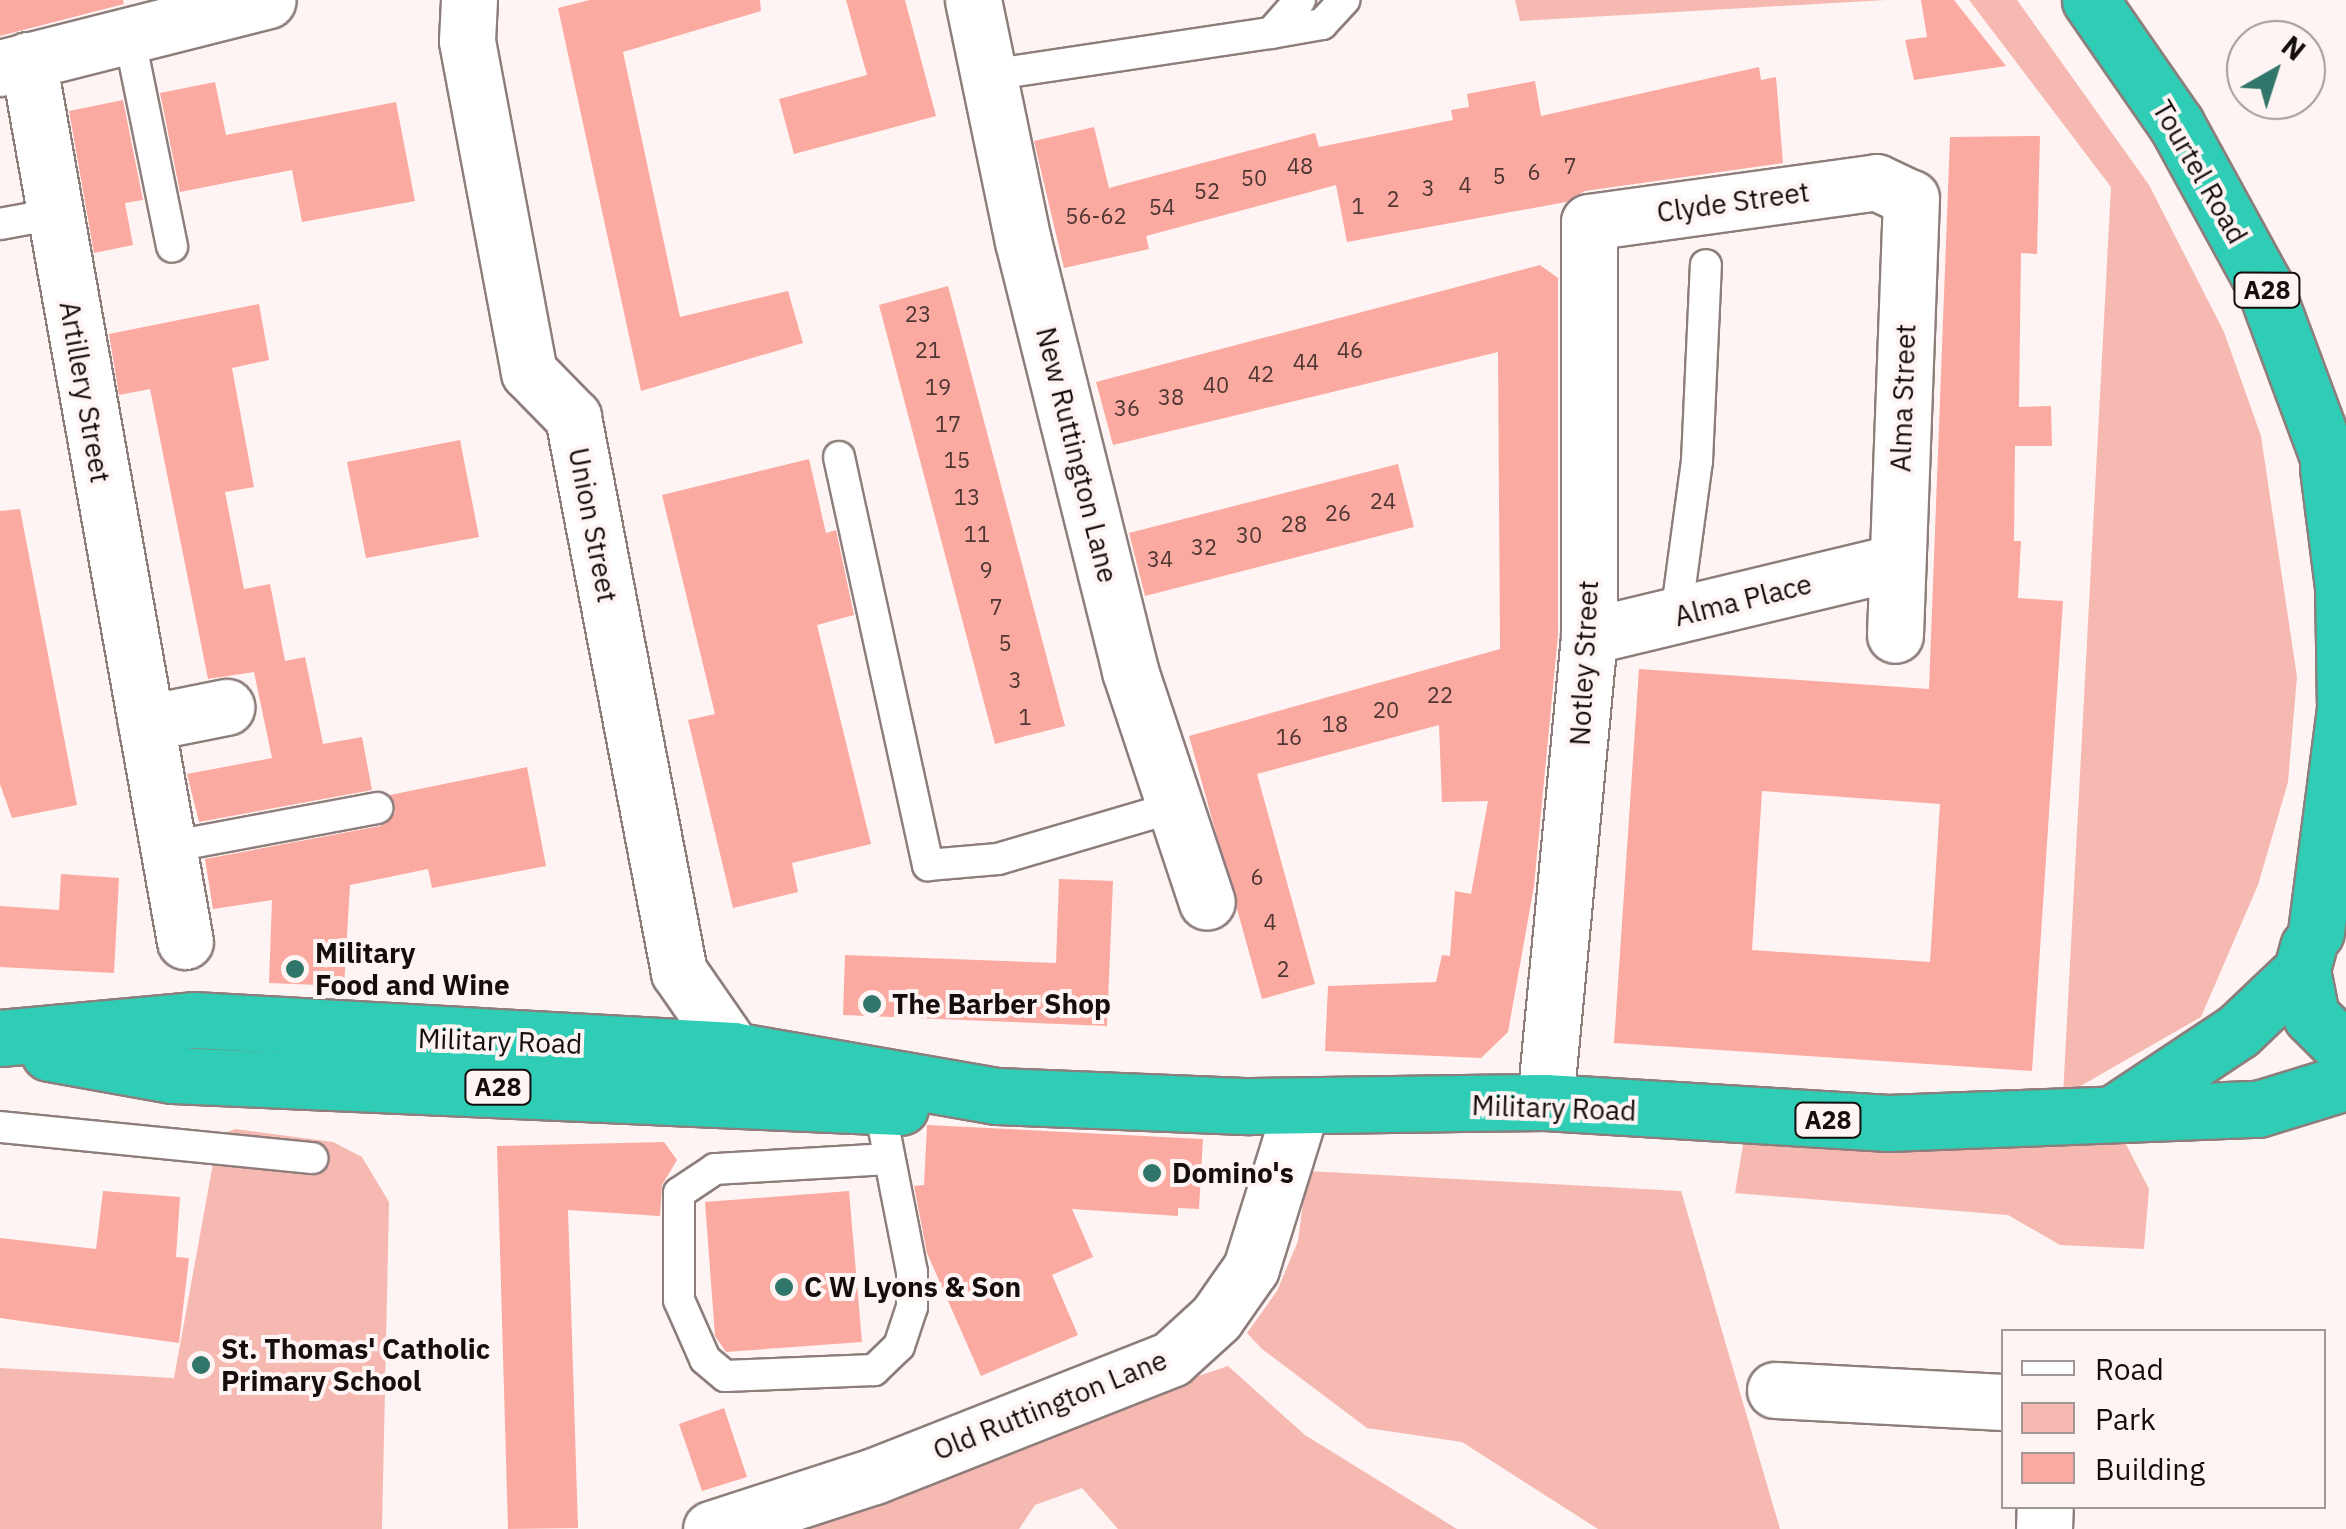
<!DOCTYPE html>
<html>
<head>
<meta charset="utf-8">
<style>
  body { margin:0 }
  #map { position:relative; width:2346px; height:1529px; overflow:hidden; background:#fef4f3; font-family:"IBM Plex Sans",sans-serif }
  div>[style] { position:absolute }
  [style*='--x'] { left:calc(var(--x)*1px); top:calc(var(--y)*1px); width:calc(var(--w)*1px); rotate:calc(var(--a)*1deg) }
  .green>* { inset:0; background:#f6b9b1 }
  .building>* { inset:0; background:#fbaaa1 }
  .roads { filter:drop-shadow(2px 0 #8d7e7c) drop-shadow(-2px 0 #8d7e7c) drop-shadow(0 2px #8d7e7c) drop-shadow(0 -2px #8d7e7c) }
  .lane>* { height:30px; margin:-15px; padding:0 15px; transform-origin:15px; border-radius:15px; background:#fff }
  .street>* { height:55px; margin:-27.5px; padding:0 27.5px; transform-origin:27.5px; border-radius:27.5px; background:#fff }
  .highway>* { height:55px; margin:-27.5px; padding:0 27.5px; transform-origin:27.5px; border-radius:27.5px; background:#2fcdb6 }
  .dots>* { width:28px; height:28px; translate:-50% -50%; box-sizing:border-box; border:5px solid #fef4f3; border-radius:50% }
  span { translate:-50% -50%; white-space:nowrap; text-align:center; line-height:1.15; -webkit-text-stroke:8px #fef4f3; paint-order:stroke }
  .number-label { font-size:22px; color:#4e3633 }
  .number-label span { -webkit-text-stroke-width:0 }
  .shield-label span { padding:2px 8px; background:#fef4f3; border:2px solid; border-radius:8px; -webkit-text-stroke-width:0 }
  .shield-label { font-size:25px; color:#140f0e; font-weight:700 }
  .street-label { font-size:28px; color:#140f0e }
  .poi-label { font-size:28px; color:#140f0e; font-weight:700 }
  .left { translate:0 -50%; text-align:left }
  .legend { position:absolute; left:2001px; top:1329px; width:325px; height:180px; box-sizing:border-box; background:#fef4f3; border:2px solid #a09897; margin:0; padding:12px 18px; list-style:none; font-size:30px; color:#140f0e }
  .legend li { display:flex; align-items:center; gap:20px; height:50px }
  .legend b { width:50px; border:2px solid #a09897 }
  .north { position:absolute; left:2226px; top:20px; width:100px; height:100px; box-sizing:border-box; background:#fef4f3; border:2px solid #a09897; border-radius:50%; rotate:39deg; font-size:28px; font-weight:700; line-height:40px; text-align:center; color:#140f0e }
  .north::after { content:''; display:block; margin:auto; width:35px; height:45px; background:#30766a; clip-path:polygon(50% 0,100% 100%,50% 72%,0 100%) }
</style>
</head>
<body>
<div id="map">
  <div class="green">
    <i style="clip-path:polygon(1515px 0,1886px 0,1520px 21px)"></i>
    <i style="clip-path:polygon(1969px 0,2017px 0,2149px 185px,2224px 332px,2261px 436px,2297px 677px,2288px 782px,2258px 885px,2201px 1017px,2063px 1096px,2111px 187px)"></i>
    <i style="clip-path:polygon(1748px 1115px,2111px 1115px,2149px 1189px,2144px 1249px,2060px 1245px,2008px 1215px,1735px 1193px)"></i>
    <i style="clip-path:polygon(235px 1129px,333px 1142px,362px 1157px,389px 1202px,382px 1529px,0 1529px,0 1368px,174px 1378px,218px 1136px)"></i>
    <i style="clip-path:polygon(1307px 1171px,1681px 1191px,1780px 1529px,1598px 1529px,1462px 1442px,1367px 1428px,1262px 1349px,1247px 1333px,1277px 1291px,1298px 1241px)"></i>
    <i style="clip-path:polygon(1228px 1366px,1305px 1435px,1457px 1529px,1118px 1529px,1082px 1488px,1035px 1505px,1019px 1529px,743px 1529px)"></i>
  </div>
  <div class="building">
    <i style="clip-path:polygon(0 0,123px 0,124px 4px,0 36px)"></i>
    <i style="clip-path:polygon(590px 0,760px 0,761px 11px,623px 52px,680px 317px,788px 291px,803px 343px,641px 391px,558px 8px)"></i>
    <i style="clip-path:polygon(846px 0,905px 0,936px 116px,794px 154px,779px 99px,867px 75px)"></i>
    <i style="clip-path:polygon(1921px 0,1954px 0,2006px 66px,1914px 80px,1905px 40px,1927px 37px)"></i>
    <i style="clip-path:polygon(1759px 67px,1761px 80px,1776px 77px,1783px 163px,1585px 191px,1566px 202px,1347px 242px,1336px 185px,1146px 236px,1149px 249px,1064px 268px,1034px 141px,1094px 127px,1109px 188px,1315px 133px,1319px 147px,1453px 120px,1451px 110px,1469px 107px,1467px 94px,1535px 81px,1541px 116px)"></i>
    <i style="clip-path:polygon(215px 82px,226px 135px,396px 102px,415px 201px,302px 222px,292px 170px,180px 192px,160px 93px)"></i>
    <i style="clip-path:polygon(123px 100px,143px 200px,125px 203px,133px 245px,94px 253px,69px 111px)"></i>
    <i style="clip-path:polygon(evenodd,2040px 136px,2037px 254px,2021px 253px,2019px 407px,2051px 406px,2052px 446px,2015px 446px,2014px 541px,2021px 541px,2018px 598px,2063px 601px,2032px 1071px,1614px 1043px,1639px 669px,1929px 689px,1950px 137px,2040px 136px,1762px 791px,1940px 804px,1930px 962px,1752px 950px,1762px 791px)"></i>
    <i style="clip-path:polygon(1540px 265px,1558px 278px,1558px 635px,1534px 886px,1508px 1032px,1481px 1058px,1325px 1051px,1328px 986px,1436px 982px,1442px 955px,1450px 956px,1455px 891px,1471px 894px,1488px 801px,1442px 802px,1439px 725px,1257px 774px,1315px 984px,1262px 999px,1189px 736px,1500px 649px,1498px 352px,1113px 445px,1096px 382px)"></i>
    <i style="clip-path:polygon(948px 286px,1065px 726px,995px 744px,879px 305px)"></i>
    <i style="clip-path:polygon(259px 304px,269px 360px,232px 368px,254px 487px,225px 492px,244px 589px,270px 584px,285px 661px,305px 657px,323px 744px,362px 737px,372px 790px,199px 822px,187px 774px,272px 758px,254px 672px,208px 679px,150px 389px,119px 395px,109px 334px)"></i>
    <i style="clip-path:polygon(460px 440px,479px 537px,366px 558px,347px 462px)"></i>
    <i style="clip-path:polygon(809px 459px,826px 533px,836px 530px,854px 615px,817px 625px,871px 844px,792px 863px,798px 892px,733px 908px,688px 720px,715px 714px,662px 495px)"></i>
    <i style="clip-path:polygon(1398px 464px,1414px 527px,1145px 596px,1129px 533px)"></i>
    <i style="clip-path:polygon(20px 509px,77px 805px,12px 818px,0 784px,0 511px)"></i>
    <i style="clip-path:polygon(527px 767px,546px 866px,432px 888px,428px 869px,350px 885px,344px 986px,269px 983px,272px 900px,213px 909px,205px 859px,380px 826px,395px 813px,390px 795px)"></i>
    <i style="clip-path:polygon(61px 874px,119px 878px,114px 973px,0 967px,0 906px,59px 910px)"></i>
    <i style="clip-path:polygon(1059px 879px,1113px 881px,1107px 1026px,843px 1015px,845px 955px,1056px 963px)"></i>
    <i style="clip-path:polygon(927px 1125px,1203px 1139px,1199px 1209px,1178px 1208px,1178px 1216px,1072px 1209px,1093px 1257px,1052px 1275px,1078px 1335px,981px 1376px,927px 1253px,914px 1186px,924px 1185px)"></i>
    <i style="clip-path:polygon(664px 1142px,677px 1160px,662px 1185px,660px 1216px,568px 1210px,578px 1528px,508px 1529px,497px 1146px)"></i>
    <i style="clip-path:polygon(103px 1191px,180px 1197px,176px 1257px,189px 1258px,179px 1343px,0 1318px,0 1238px,96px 1249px)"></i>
    <i style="clip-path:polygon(849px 1191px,862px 1342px,726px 1352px,715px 1336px,705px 1202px)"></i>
    <i style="clip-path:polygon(724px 1408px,747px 1477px,702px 1491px,679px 1424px)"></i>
  </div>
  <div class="roads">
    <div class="lane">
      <i style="--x:1271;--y:33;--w:52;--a:-10"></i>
      <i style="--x:1322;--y:24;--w:33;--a:-47"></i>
      <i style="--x:129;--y:35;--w:216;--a:78.5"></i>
      <i style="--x:989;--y:75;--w:285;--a:-8.5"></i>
      <i style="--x:1271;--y:33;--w:44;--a:-48.7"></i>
      <i style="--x:0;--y:224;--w:55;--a:-10.5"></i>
      <i style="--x:839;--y:457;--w:418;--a:77.7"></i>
      <i style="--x:928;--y:865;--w:70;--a:-4.9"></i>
      <i style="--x:998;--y:859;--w:180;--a:-16.4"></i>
      <i style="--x:1676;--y:616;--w:156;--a:-82.3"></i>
      <i style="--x:1697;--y:461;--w:196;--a:-87.4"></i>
      <i style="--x:169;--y:847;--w:212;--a:-10.6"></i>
      <i style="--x:880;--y:1109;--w:166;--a:78.9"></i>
      <i style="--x:912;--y:1272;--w:35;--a:90"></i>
      <i style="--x:912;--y:1307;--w:41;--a:108.4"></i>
      <i style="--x:899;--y:1346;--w:35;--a:136"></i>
      <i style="--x:874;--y:1370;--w:149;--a:177.7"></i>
      <i style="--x:725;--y:1376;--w:26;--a:-140"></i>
      <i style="--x:705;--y:1359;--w:64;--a:-113.8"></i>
      <i style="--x:679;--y:1300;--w:107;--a:-90"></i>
      <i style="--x:679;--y:1193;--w:43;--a:-33.7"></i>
      <i style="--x:715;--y:1169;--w:172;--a:-3.3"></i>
      <i style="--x:0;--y:1127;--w:314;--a:5.7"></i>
    </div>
    <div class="street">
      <i style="--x:469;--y:0;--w:41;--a:92.8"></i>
      <i style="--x:467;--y:41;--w:337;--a:79.4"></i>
      <i style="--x:529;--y:372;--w:63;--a:45.6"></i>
      <i style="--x:573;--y:417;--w:565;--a:79.19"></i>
      <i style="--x:679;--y:972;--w:95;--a:55.3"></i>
      <i style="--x:973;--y:0;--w:246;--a:78.3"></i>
      <i style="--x:1023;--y:241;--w:443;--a:76"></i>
      <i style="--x:1130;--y:671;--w:243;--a:71.6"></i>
      <i style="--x:28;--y:60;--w:895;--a:79.9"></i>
      <i style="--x:0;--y:68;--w:276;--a:-14.2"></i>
      <i style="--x:1589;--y:636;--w:317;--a:-13.5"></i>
      <i style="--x:146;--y:723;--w:82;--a:-11.3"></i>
      <i style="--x:1545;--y:1102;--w:468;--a:-84.6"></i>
      <i style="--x:1589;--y:636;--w:414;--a:-90"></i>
      <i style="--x:1589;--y:222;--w:290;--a:-7.9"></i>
      <i style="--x:1876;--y:182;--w:38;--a:25"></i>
      <i style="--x:1911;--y:198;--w:437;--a:92.1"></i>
      <i style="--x:1775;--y:1390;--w:229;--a:3"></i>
      <i style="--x:711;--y:1529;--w:171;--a:-18"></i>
      <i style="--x:874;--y:1476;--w:319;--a:-21.5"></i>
      <i style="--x:1171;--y:1359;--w:61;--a:-42.3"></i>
      <i style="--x:1216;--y:1318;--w:61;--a:-55"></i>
      <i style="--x:1251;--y:1268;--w:169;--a:-72.7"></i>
      <i style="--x:2044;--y:1529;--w:23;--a:-88"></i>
    </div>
    <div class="highway">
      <i style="--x:2090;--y:0;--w:151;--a:55.3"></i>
      <i style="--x:2176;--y:124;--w:183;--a:61.3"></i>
      <i style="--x:2264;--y:285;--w:235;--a:69.6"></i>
      <i style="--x:2316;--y:932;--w:226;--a:-82.6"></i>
      <i style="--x:2345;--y:708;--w:121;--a:-90.9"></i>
      <i style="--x:2343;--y:587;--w:120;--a:-97.2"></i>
      <i style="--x:2308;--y:947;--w:24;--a:105"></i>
      <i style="--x:2302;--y:970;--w:47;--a:78.9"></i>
      <i style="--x:2311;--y:1016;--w:49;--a:45"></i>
      <i style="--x:0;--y:1038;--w:194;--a:-5.3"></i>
      <i style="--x:193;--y:1020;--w:541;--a:3.18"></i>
      <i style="--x:733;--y:1050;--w:268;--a:9.9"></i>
      <i style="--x:997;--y:1096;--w:253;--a:2.3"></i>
      <i style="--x:1250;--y:1106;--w:295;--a:-0.8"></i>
      <i style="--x:1545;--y:1102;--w:344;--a:3.5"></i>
      <i style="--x:1888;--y:1123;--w:370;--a:-2.2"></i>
      <i style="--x:2258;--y:1109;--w:92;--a:-17.1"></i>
      <i style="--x:49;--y:1053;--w:126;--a:10.1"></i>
      <i style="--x:173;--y:1075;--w:728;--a:2.52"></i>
      <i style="--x:2113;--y:1114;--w:150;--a:-33.6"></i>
      <i style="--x:2238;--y:1031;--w:88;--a:-43.6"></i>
    </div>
  </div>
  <div class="dots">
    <i style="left:295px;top:969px;background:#30766a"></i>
    <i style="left:872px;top:1004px;background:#30766a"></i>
    <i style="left:1152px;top:1173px;background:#30766a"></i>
    <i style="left:784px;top:1287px;background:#30766a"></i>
    <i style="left:201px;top:1365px;background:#30766a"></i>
  </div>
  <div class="number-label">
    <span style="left:1300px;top:166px">48</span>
    <span style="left:1570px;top:166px">7</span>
    <span style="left:1534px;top:172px">6</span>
    <span style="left:1499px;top:176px">5</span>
    <span style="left:1254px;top:178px">50</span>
    <span style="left:1465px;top:185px">4</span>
    <span style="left:1428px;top:188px">3</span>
    <span style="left:1207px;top:191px">52</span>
    <span style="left:1393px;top:199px">2</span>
    <span style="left:1358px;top:206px">1</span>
    <span style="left:1162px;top:207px">54</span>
    <span style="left:1096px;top:216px">56-62</span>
    <span style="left:918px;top:314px">23</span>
    <span style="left:928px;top:350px">21</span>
    <span style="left:1350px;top:350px">46</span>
    <span style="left:1306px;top:362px">44</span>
    <span style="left:1261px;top:374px">42</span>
    <span style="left:1216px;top:385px">40</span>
    <span style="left:938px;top:387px">19</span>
    <span style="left:1171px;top:397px">38</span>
    <span style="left:1127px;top:408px">36</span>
    <span style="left:948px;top:424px">17</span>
    <span style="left:957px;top:460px">15</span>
    <span style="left:967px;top:497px">13</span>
    <span style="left:1383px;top:501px">24</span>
    <span style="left:1338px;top:513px">26</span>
    <span style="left:1294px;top:524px">28</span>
    <span style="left:977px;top:534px">11</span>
    <span style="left:1249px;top:535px">30</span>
    <span style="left:1204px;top:547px">32</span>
    <span style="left:1160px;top:559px">34</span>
    <span style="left:986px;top:570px">9</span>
    <span style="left:996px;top:607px">7</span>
    <span style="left:1005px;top:643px">5</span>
    <span style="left:1015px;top:680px">3</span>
    <span style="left:1440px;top:695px">22</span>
    <span style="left:1386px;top:710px">20</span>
    <span style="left:1025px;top:717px">1</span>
    <span style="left:1335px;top:724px">18</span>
    <span style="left:1289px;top:737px">16</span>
    <span style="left:1257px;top:877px">6</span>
    <span style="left:1270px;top:922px">4</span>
    <span style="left:1283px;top:969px">2</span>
  </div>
  <div class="shield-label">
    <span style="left:2267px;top:290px">A28</span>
    <span style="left:498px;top:1087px">A28</span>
    <span style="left:1828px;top:1120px">A28</span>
  </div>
  <div class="street-label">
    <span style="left:2200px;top:172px;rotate:60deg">Tourtel Road</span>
    <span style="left:1733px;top:202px;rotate:-8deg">Clyde Street</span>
    <span style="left:85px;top:392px;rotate:80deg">Artillery Street</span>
    <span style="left:1903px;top:398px;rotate:-88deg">Alma Street</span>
    <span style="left:1077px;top:455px;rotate:76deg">New Ruttington Lane</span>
    <span style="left:593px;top:525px;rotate:79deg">Union Street</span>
    <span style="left:1743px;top:600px;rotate:-14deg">Alma Place</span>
    <span style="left:1584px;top:663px;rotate:-87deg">Notley Street</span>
    <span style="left:500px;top:1041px;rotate:2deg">Military Road</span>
    <span style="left:1554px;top:1108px;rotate:2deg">Military Road</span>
    <span style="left:1050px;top:1405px;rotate:-22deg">Old Ruttington Lane</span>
  </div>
  <div class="poi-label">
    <span class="left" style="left:315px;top:969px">Military<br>Food and Wine</span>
    <span class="left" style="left:892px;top:1004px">The Barber Shop</span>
    <span class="left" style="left:1172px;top:1173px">Domino's</span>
    <span class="left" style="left:804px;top:1287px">C W Lyons &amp; Son</span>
    <span class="left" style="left:221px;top:1365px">St. Thomas' Catholic<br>Primary School</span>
  </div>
  <ul class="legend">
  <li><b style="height:12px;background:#fff"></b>Road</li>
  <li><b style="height:28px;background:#f6b9b1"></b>Park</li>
  <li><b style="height:28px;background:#fbaaa1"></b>Building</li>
  </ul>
  <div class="north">N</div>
</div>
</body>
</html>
